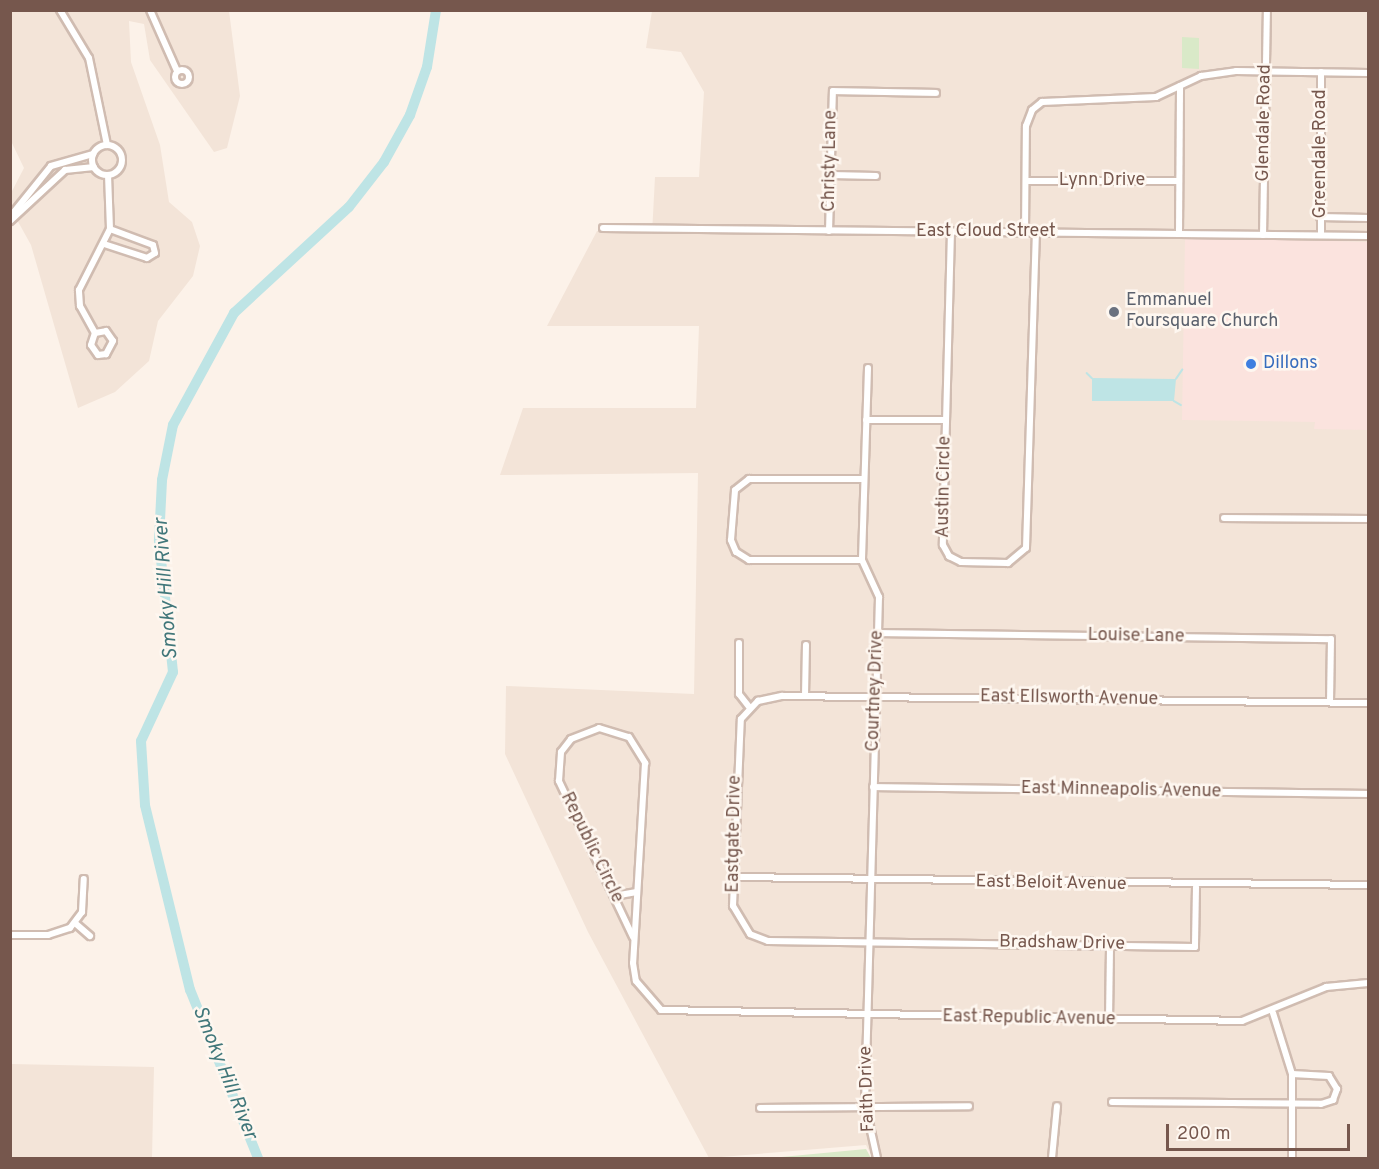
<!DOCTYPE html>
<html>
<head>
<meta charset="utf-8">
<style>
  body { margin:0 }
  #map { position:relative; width:1379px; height:1169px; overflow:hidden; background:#fcf2e9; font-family:Overpass,sans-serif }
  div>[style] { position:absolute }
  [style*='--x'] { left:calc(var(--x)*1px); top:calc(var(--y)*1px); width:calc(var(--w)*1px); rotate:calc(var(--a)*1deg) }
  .residential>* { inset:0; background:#f3e4d8 }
  .commercial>* { inset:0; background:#fbe3de }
  .green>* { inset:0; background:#d9e9c8 }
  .water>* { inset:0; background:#bee4e5 }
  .stream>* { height:1.5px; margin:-0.75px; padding:0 0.75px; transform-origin:0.75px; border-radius:0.75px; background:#bee4e5 }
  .river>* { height:10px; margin:-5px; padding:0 5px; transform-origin:5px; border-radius:5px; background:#bee4e5 }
  .roads { filter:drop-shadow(2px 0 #d0bcb1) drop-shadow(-2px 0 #d0bcb1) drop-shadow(0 2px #d0bcb1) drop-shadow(0 -2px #d0bcb1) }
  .minor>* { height:6px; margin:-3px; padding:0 3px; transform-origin:3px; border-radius:3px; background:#fff }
  .minor>.ring { margin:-3px; padding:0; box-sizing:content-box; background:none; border:6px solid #fff; border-radius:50% }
  .dots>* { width:16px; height:16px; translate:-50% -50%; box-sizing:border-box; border:3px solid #fef7f0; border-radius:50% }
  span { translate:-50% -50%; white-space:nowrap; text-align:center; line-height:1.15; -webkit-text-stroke:5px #fef7f0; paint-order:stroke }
  .street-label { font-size:18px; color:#76574d }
  .worship-label { font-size:18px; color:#5b616d }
  .left { translate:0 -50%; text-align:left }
  .shop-label { font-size:18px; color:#366cbe }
  .water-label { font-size:20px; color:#41777a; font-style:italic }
  .frame { position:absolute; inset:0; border:12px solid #76574d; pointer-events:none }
  .scale { position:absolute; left:1166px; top:1124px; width:184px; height:27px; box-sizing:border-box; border:3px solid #76574d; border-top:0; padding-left:8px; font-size:18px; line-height:21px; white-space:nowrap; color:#76574d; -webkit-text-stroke:4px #fef7f0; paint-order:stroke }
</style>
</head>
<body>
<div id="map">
  <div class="residential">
    <i style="clip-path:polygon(10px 11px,229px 11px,240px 96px,227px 148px,214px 152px,150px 60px,144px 24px,129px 21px,131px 62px,160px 145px,169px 202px,192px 222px,200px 246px,193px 276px,158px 321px,149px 361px,115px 392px,78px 408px,31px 245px,11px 209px,11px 193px,24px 168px,11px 141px)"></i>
    <i style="clip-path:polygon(652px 11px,1368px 11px,1368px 1158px,873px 1158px,866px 1145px,709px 1158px,588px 932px,505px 754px,506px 686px,694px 694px,698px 473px,500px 475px,523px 408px,696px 408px,699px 326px,547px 326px,597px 231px,652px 234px,655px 177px,699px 177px,704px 92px,681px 52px,646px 48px)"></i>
    <i style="clip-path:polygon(11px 1064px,154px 1067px,152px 1158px,11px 1158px)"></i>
  </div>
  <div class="commercial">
    <i style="clip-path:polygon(1185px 237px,1368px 242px,1368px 430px,1314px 429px,1315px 422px,1182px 420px)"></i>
  </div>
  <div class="green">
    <i style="clip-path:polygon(1182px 37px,1199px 38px,1199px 69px,1182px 68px)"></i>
    <i style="clip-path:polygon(866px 1149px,871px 1158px,771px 1158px)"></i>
  </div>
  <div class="water">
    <i style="clip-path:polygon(1092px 378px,1176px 379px,1174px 401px,1092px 401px)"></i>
  </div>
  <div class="stream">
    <i style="--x:1087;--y:373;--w:7;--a:45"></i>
    <i style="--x:1176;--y:379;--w:11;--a:-56"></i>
    <i style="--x:1174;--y:401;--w:8;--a:30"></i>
  </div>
  <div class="river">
    <i style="--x:258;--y:1158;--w:181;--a:-112"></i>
    <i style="--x:190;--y:990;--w:190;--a:-103.7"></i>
    <i style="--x:145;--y:805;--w:64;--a:-93.6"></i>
    <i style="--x:141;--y:741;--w:76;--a:-65.1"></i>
    <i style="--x:173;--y:672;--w:133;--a:-96.1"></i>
    <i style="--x:159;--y:540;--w:60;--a:-87.1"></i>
    <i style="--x:162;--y:480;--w:56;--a:-78.7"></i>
    <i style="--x:173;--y:425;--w:128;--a:-61.4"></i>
    <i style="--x:234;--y:313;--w:156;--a:-42.7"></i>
    <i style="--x:349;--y:207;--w:57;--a:-52.1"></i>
    <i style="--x:384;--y:162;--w:54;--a:-61"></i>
    <i style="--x:410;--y:115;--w:51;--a:-70.5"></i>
    <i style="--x:427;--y:67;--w:58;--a:-81"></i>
  </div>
  <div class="roads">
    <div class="minor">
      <i style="--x:60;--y:10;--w:56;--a:58.9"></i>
      <i style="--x:89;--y:58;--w:89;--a:78.3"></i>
      <i style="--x:150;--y:10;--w:67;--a:66.1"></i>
      <i class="ring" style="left:175px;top:70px;width:8px;height:8px"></i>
      <i class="ring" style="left:92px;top:145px;width:24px;height:24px"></i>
      <i style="--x:831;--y:175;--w:45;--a:1.3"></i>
      <i style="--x:1026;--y:181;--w:153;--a:0"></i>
      <i style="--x:10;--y:217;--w:65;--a:-51.2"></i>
      <i style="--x:51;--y:166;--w:44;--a:-15.9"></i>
      <i style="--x:1320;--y:217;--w:48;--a:1.2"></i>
      <i style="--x:10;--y:221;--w:75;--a:-42.8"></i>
      <i style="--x:65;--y:170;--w:29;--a:-6"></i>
      <i style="--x:603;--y:228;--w:765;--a:0.6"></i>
      <i style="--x:829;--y:231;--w:140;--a:-88.4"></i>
      <i style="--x:833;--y:91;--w:103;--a:1.1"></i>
      <i style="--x:951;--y:231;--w:314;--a:91.5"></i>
      <i style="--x:943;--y:545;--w:13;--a:61"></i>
      <i style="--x:949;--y:556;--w:13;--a:27"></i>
      <i style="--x:961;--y:562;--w:47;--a:1.2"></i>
      <i style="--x:1008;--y:563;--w:23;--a:-40"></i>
      <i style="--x:1026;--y:548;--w:316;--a:-88.2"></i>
      <i style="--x:1025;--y:232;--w:106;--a:-89.5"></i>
      <i style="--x:1026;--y:126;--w:17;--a:-69"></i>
      <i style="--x:1032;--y:110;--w:13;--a:-39"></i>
      <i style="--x:1042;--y:102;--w:114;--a:-2.5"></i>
      <i style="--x:1156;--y:97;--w:50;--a:-25"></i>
      <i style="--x:1201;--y:76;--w:35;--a:-8"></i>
      <i style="--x:1236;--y:71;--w:132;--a:0.9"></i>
      <i style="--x:1179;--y:233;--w:147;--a:-89.6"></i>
      <i style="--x:1263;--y:235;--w:225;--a:-89"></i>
      <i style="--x:1321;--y:235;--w:163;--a:-90"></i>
      <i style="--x:104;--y:244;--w:45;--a:18"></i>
      <i style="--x:147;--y:258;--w:9;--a:-32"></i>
      <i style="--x:155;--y:253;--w:8;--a:-104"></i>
      <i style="--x:153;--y:245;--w:46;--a:-159.6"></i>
      <i style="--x:95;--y:333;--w:11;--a:-10"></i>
      <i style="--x:106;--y:331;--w:12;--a:55"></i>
      <i style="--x:113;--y:341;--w:15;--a:118"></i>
      <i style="--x:106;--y:354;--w:8;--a:173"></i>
      <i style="--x:98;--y:355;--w:12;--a:-125"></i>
      <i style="--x:91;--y:345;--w:13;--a:-72"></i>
      <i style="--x:95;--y:333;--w:31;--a:-119"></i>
      <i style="--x:80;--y:306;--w:16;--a:-94"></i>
      <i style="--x:79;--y:290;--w:68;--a:-63.1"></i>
      <i style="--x:110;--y:229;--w:54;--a:-92.1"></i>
      <i style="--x:868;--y:368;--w:192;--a:91.8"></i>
      <i style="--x:862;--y:560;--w:41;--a:65.3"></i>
      <i style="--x:879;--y:597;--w:507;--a:91.58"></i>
      <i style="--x:865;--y:1104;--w:55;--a:77.5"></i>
      <i style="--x:866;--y:420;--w:80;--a:0"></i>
      <i style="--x:1224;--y:518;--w:144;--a:0.4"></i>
      <i style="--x:862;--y:560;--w:113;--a:180"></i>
      <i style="--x:749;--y:560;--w:15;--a:-148"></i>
      <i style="--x:736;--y:552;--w:13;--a:-113"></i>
      <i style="--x:731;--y:540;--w:50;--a:-85.4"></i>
      <i style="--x:735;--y:490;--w:18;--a:-38"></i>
      <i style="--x:749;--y:479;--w:114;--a:0"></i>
      <i style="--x:878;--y:633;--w:453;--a:0.8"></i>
      <i style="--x:1331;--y:639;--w:63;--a:90.9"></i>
      <i style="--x:739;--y:643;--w:51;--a:90"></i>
      <i style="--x:739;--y:694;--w:16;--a:52"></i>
      <i style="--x:805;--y:696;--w:51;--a:-88.9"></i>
      <i style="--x:873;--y:787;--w:495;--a:0.8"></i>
      <i style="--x:733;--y:877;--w:635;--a:0.72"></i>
      <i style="--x:1196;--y:887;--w:60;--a:91"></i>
      <i style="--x:1195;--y:947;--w:427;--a:-179.2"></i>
      <i style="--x:768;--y:941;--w:19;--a:-159"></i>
      <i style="--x:750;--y:934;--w:33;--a:-121"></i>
      <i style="--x:733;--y:906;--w:187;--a:-87.6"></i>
      <i style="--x:741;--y:719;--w:25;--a:-47"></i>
      <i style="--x:758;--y:701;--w:25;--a:-12"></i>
      <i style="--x:782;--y:696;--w:586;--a:0.68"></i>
      <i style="--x:614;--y:896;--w:23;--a:-10"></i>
      <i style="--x:75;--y:923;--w:20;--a:41"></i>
      <i style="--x:10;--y:935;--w:38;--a:0"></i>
      <i style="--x:48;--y:935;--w:23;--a:-18"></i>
      <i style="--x:70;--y:928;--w:20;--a:-53"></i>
      <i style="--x:82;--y:912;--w:33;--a:-87"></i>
      <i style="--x:633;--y:937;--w:173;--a:-115.4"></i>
      <i style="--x:559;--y:781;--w:29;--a:-86"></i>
      <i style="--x:561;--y:752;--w:16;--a:-52"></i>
      <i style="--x:571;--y:739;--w:30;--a:-21"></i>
      <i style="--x:599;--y:728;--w:31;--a:17"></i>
      <i style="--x:629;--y:737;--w:31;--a:58"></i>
      <i style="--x:645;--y:763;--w:200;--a:93.4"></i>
      <i style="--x:633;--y:963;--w:18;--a:81"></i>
      <i style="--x:636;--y:981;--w:38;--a:49"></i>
      <i style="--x:661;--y:1010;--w:581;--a:1.08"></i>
      <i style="--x:1242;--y:1021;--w:91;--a:-22"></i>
      <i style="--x:1326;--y:987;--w:42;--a:-5.4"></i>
      <i style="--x:1273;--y:1013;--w:64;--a:72.7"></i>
      <i style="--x:1292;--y:1074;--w:84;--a:90"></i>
      <i style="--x:1109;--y:1020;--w:75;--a:-89.2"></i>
      <i style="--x:1112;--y:1102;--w:209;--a:0.5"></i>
      <i style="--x:1321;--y:1104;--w:13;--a:-18"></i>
      <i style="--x:1333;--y:1100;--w:12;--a:-70"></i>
      <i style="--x:1337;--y:1089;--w:15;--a:-122"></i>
      <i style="--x:1329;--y:1076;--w:37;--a:-177"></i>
      <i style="--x:760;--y:1108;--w:209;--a:-0.5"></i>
      <i style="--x:1052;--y:1158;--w:52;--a:-84.5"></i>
    </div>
  </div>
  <div class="dots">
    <i style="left:1114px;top:312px;background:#6b7280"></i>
    <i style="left:1251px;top:364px;background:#3f7fe0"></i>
  </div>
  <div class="street-label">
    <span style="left:1265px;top:123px;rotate:-89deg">Glendale Road</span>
    <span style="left:1321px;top:154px;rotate:-90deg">Greendale Road</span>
    <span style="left:831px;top:161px;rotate:-89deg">Christy Lane</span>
    <span style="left:1102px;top:181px">Lynn Drive</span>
    <span style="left:986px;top:232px">East Cloud Street</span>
    <span style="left:945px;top:487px;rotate:-89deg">Austin Circle</span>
    <span style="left:1136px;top:637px;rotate:1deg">Louise Lane</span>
    <span style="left:876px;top:691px;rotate:-88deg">Courtney Drive</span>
    <span style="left:1069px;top:699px;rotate:1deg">East Ellsworth Avenue</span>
    <span style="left:1121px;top:791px;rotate:1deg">East Minneapolis Avenue</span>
    <span style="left:735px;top:834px;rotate:-89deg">Eastgate Drive</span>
    <span style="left:591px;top:848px;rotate:64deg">Republic Circle</span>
    <span style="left:1051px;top:884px;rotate:1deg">East Beloit Avenue</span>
    <span style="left:1062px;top:944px;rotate:1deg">Bradshaw Drive</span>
    <span style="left:1029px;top:1019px;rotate:1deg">East Republic Avenue</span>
    <span style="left:868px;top:1089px;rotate:-92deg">Faith Drive</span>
  </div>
  <div class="worship-label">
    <span class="left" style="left:1126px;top:312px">Emmanuel<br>Foursquare Church</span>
  </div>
  <div class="shop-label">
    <span class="left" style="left:1263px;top:364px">Dillons</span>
  </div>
  <div class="water-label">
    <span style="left:167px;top:589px;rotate:-94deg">Smoky Hill River</span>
    <span style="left:224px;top:1073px;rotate:68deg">Smoky Hill River</span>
  </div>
  <div class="frame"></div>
  <div class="scale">200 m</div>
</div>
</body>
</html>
